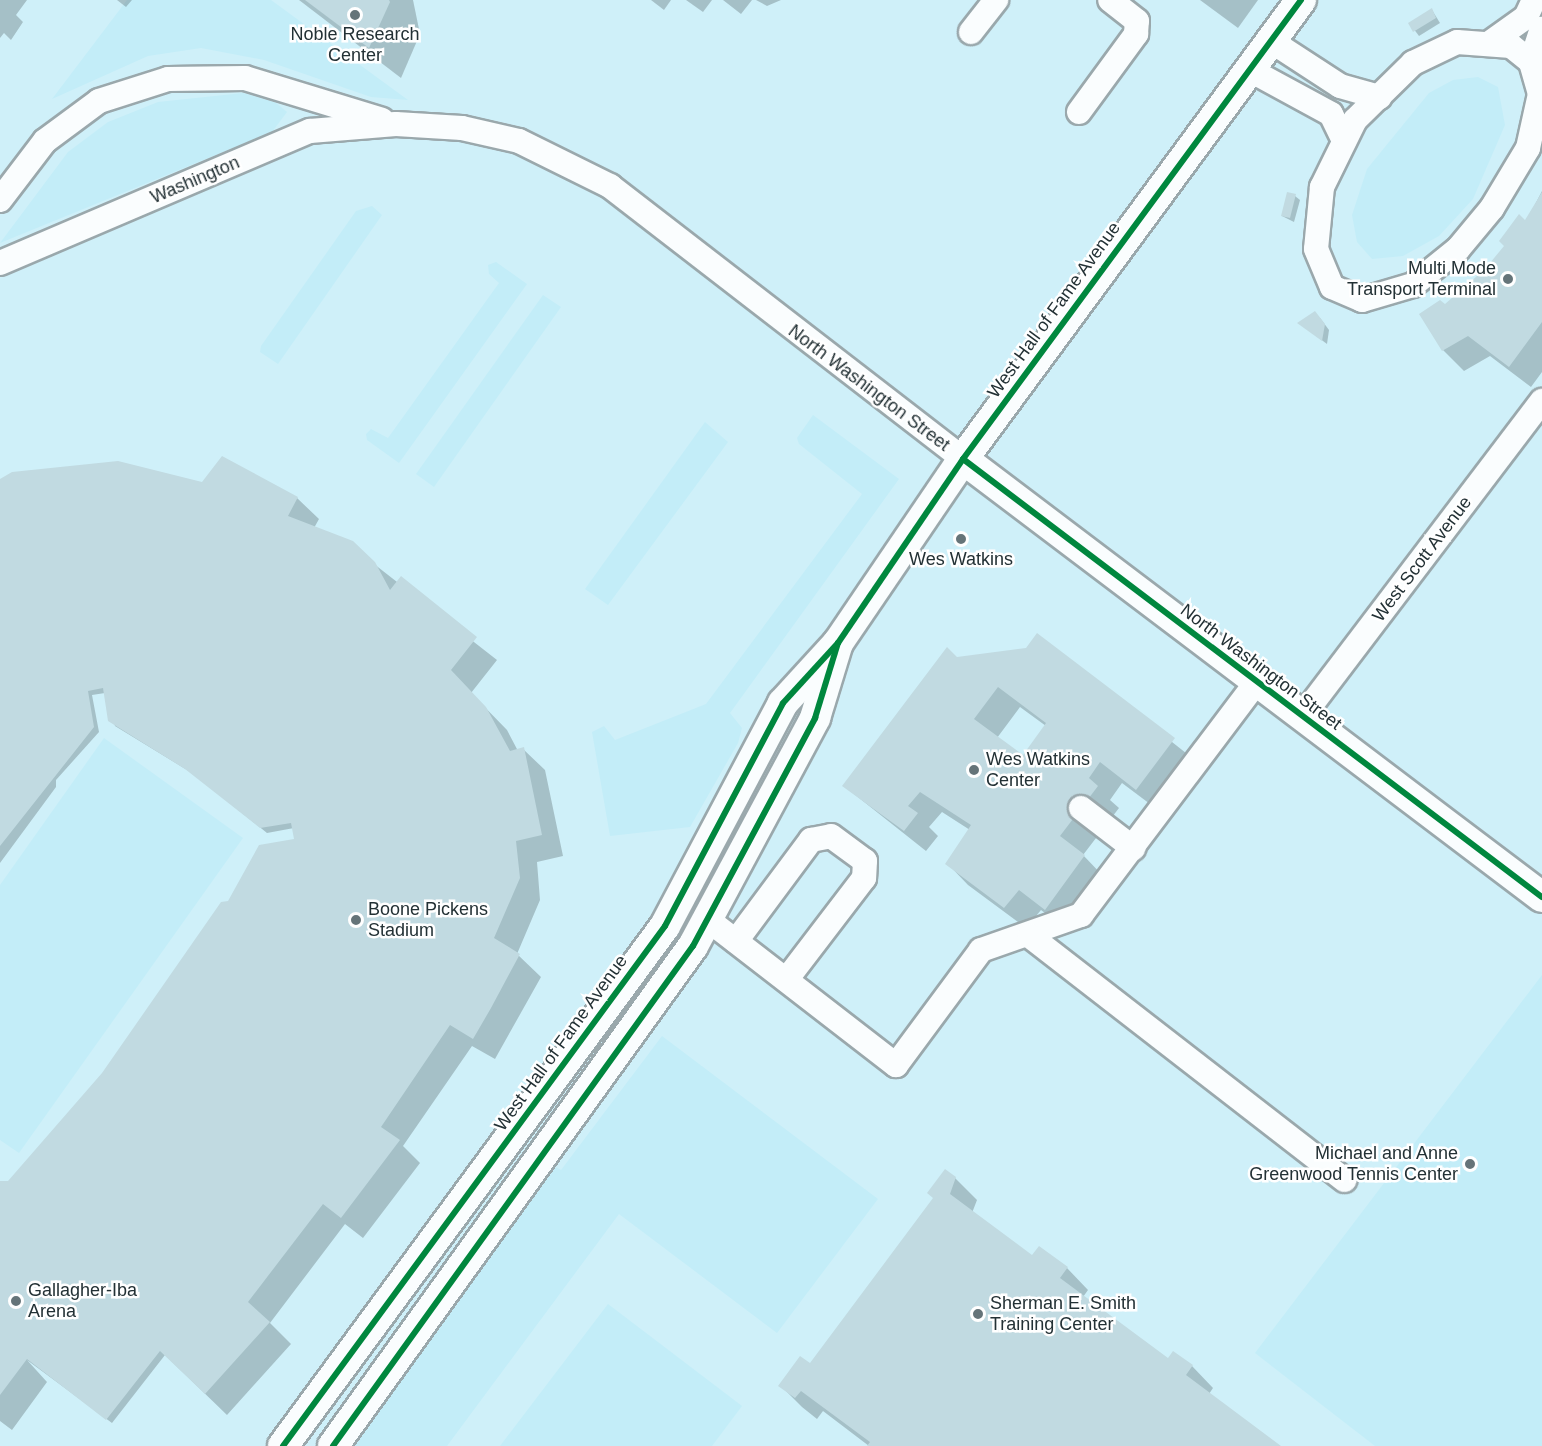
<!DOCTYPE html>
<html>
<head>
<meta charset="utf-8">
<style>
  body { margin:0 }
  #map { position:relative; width:1542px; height:1446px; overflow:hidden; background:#e0f1f6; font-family:Helvetica,sans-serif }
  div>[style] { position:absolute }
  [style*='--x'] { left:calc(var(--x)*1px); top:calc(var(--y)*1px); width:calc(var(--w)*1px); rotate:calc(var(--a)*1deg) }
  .built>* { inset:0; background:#cff0f9 }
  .green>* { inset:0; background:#c3edf8 }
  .shadow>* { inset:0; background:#0003 }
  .building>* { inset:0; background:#c1dae1 }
  .roads { filter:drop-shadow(2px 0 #9aa8ac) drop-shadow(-2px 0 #9aa8ac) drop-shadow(0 2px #9aa8ac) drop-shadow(0 -2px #9aa8ac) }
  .minor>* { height:24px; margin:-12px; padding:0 12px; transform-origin:12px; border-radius:12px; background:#fafdfe }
  .major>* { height:30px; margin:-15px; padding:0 15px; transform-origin:15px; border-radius:15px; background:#fafdfe }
  .cycleway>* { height:6px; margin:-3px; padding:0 3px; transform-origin:3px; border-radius:3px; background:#00873e }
  .dots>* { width:16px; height:16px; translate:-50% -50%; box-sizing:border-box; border:3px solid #fff; border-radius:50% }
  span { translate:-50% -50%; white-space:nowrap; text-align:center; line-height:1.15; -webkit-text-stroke:5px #fff; paint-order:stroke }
  .poi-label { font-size:18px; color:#233135 }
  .right { translate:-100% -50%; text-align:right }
  .left { translate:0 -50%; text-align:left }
  .street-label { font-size:18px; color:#233135 }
</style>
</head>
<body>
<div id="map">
  <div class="built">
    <i style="clip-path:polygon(0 0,1542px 0,1542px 1446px,0 1446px)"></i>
  </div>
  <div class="green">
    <i style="clip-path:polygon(127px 0,271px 0,408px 100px,371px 97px,264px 60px,201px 48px,148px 56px,52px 99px)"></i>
    <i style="clip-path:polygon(1478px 77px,1498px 87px,1505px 125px,1473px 199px,1439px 236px,1403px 256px,1372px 259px,1357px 242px,1352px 215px,1367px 169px,1429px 93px,1453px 80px)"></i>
    <i style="clip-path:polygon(243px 93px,275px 102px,287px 112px,272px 132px,0 243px,68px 152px,108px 122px,158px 102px)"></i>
    <i style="clip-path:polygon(372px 206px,382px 215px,278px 364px,260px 352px,261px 346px,356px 211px)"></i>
    <i style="clip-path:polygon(496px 262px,527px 284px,399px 463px,367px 440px,366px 434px,371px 429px,388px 438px,499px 283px,489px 274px,488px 265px)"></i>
    <i style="clip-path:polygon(543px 295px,561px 307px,434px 487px,416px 474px)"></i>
    <i style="clip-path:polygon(813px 415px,899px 479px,730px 713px,742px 728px,738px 743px,690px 827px,610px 836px,592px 732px,604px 726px,615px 740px,706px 704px,862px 494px,799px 444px,797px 438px)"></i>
    <i style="clip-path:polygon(705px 422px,728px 442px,608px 605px,585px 589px)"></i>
    <i style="clip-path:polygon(104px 738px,243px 838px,19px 1153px,0 1140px,0 885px)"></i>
    <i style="clip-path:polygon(1542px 975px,1542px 1446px,1375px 1446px,1255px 1353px)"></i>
    <i style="clip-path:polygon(662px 1036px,878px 1199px,777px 1333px,619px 1214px,447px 1446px,347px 1446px,556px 1167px,561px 1170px)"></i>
    <i style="clip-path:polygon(608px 1304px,742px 1406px,712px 1446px,500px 1446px)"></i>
  </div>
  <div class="shadow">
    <i style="clip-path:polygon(0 0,27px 0,16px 15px,23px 22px,11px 40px,4px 33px,0 38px)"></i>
    <i style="clip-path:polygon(117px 0,132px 0,126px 7px)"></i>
    <i style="clip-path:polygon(299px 0,413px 0,420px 34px,401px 78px)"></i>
    <i style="clip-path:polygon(651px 0,671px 0,664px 10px)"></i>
    <i style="clip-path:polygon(686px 0,712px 0,703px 12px)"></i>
    <i style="clip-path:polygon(723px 0,752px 0,741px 14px)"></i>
    <i style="clip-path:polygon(756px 0,781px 0,767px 6px)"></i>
    <i style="clip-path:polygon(1200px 0,1258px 0,1238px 28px)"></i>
    <i style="clip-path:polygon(1432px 10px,1440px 23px,1419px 36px,1410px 24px)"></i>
    <i style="clip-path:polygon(1542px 191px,1542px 372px,1531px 387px,1490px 356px,1464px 371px,1443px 350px,1445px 306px,1486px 271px,1526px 222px)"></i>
    <i style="clip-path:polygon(1295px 196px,1300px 200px,1294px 222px,1282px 216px)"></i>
    <i style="clip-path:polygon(1320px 318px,1329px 330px,1327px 344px,1299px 323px)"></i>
    <i style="clip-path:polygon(0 481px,203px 484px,297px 498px,319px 519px,314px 528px,374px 564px,497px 660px,471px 693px,507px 730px,518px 751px,523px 749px,545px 770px,563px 856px,537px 862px,540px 900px,517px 954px,541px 977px,495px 1059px,472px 1046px,403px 1146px,420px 1163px,363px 1238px,345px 1224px,270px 1323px,291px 1344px,227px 1415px,165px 1355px,112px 1423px,27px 1360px,47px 1382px,12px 1430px,0 1421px,0 1183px,9px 1182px,103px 1074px,229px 903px,296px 840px,294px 828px,267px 833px,192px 773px,115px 726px,105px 693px,92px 695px,99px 732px,56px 780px,56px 787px,0 863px)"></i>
    <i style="clip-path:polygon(evenodd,1037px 635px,1196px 761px,1158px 810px,1122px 783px,1110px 800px,1119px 808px,1083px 855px,1105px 878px,1067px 930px,1041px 910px,1026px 928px,968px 885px,947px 863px,970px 830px,942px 812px,929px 827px,938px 836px,926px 851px,844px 786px,957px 658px,1027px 649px,1037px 635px,1020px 707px,1046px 726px,1023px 757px,997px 738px,1020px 707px)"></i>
    <i style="clip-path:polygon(955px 1178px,977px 1200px,972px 1213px,1032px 1257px,1067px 1268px,1088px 1290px,1083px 1297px,1168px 1360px,1192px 1366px,1213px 1388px,1209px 1394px,1279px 1446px,869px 1446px,823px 1411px,817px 1419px,802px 1407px,780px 1385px,810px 1365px)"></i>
  </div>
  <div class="building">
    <i style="clip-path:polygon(305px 0,389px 0,390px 2px,369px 48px)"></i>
    <i style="clip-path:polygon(1432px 8px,1436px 18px,1413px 32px,1408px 23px)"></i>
    <i style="clip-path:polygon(1287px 192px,1296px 194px,1290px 218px,1281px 216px)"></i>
    <i style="clip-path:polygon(1542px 192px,1542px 322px,1509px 367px,1468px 336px,1442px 351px,1419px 314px,1440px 300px,1445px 304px,1485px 269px,1504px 246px,1499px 241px,1508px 229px,1519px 214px,1525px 220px)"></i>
    <i style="clip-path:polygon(1315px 311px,1325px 324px,1322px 341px,1297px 323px)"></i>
    <i style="clip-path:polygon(222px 456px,298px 497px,288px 516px,353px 541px,375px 562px,390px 590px,401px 576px,477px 637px,451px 670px,486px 707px,510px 751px,524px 747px,542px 835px,516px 841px,520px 878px,494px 938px,520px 954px,491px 1008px,473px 1039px,450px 1025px,381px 1127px,400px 1140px,341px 1218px,323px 1204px,248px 1302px,270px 1322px,205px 1394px,160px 1351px,106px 1420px,27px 1359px,0 1395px,0 1181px,8px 1181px,102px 1073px,221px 902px,228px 901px,259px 845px,294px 839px,291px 823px,260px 828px,185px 769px,108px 721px,103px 688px,88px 691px,94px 727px,0 846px,0 479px,12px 472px,118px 461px,202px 482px)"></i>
    <i style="clip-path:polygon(evenodd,1037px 633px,1175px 738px,1136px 790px,1100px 762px,1089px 778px,1098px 786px,1060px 836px,1085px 855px,1045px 910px,1019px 890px,1004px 908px,945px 864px,971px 825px,920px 792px,908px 806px,918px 813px,904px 831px,842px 786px,947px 647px,957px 657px,1026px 648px,1037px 633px,998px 687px,1046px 723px,1023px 755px,974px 719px,998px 687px)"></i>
    <i style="clip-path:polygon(945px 1169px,956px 1177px,950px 1194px,1032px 1255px,1039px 1246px,1068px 1267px,1060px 1278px,1168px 1358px,1173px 1351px,1193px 1365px,1186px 1375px,1281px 1446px,867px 1446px,870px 1442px,801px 1391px,795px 1398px,778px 1386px,800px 1356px,810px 1363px,933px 1198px,927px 1193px)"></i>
  </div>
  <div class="roads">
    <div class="minor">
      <i style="--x:971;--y:32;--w:41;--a:-52"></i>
      <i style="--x:1271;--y:41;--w:82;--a:33.1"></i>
      <i style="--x:1340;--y:86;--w:41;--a:15.8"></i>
      <i style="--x:1491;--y:42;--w:43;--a:-35.5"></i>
      <i style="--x:1526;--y:17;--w:19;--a:-65"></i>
      <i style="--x:1531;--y:62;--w:26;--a:-141"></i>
      <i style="--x:1511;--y:46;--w:54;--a:-175.8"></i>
      <i style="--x:1457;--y:42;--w:49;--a:154.5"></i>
      <i style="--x:1413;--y:63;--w:81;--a:135.5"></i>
      <i style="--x:1355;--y:120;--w:75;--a:116.2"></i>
      <i style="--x:1322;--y:187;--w:62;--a:95.5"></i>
      <i style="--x:1316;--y:249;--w:41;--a:67.2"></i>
      <i style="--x:1332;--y:287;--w:33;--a:23"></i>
      <i style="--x:1362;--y:300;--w:53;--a:-16.4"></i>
      <i style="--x:1413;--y:285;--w:58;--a:-38.7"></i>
      <i style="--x:1458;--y:249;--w:53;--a:-50.3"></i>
      <i style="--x:1492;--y:208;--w:70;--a:-59"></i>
      <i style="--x:1528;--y:148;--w:55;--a:-77.5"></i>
      <i style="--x:1540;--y:94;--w:33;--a:-106"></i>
      <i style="--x:1531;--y:62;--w:35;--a:-72"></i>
      <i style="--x:1250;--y:70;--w:92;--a:28.5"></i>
      <i style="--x:1331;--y:114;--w:30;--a:64"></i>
      <i style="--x:1079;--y:112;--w:97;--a:-53.8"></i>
      <i style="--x:1136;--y:34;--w:13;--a:-86"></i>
      <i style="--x:1137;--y:21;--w:34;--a:-142"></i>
      <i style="--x:0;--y:200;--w:74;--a:-52.7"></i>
      <i style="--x:45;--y:141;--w:67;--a:-36.5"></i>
      <i style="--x:99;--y:101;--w:72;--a:-17.7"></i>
      <i style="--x:168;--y:79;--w:77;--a:-0.7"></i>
      <i style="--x:245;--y:78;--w:143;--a:17"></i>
      <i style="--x:0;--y:263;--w:337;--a:-23.1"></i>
      <i style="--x:310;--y:131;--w:86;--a:-4.7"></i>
      <i style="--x:396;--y:124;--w:66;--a:3.5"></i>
      <i style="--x:462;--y:128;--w:58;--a:12.8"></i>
      <i style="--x:519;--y:141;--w:102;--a:26.3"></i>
      <i style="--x:610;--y:186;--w:446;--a:37.7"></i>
      <i style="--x:1302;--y:717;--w:397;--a:-52.8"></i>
      <i style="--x:1081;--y:808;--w:66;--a:37.6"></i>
      <i style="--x:707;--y:919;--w:239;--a:37.7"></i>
      <i style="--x:896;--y:1065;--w:143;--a:-53.5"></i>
      <i style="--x:981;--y:950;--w:106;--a:-19.3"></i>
      <i style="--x:1081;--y:915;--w:291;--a:-53"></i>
      <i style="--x:1030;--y:936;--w:398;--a:37.8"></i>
      <i style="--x:736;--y:941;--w:126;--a:-53.4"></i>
      <i style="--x:811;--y:840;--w:20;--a:-11"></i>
      <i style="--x:831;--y:836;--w:42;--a:36.3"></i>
      <i style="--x:865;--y:861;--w:17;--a:93"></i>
      <i style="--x:864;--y:878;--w:128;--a:127.4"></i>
    </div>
    <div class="major">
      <i style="--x:963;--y:459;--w:726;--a:37.11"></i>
      <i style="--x:283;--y:1446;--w:645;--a:-53.7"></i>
      <i style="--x:665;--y:926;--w:252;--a:-62.1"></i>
      <i style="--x:783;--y:703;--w:81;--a:-47.5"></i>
      <i style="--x:838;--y:643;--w:222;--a:-55.8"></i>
      <i style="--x:963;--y:459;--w:570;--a:-53.63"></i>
      <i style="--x:333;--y:1446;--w:616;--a:-54.25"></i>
      <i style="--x:693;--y:946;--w:259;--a:-61.8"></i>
      <i style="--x:815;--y:718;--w:78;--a:-73"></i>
    </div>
  </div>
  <div class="cycleway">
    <i style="--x:963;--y:459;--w:726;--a:37.11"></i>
    <i style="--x:283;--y:1446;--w:645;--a:-53.7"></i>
    <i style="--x:665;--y:926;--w:252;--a:-62.1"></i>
    <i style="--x:783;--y:703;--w:81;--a:-47.5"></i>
    <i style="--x:838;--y:643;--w:222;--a:-55.8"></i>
    <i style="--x:963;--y:459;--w:570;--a:-53.63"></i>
    <i style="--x:333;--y:1446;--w:616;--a:-54.25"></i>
    <i style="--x:693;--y:946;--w:259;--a:-61.8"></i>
    <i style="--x:815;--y:718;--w:78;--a:-73"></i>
  </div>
  <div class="dots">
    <i style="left:355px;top:15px;background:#657479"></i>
    <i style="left:1508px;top:279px;background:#657479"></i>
    <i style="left:961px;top:539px;background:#657479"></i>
    <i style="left:974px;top:770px;background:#657479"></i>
    <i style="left:356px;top:920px;background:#657479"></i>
    <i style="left:1470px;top:1164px;background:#657479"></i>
    <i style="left:16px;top:1301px;background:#657479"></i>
    <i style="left:978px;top:1314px;background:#657479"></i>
  </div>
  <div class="poi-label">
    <span style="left:355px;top:45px">Noble Research<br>Center</span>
    <span class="right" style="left:1496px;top:279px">Multi Mode<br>Transport Terminal</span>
    <span style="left:961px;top:559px">Wes Watkins</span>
    <span class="left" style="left:986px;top:770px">Wes Watkins<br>Center</span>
    <span class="left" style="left:368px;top:920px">Boone Pickens<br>Stadium</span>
    <span class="right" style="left:1458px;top:1164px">Michael and Anne<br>Greenwood Tennis Center</span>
    <span class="left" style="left:28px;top:1301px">Gallagher-Iba<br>Arena</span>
    <span class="left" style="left:990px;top:1314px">Sherman E. Smith<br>Training Center</span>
  </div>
  <div class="street-label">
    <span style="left:195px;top:180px;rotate:-23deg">Washington</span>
    <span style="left:1054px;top:310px;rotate:-54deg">West Hall of Fame Avenue</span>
    <span style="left:869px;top:388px;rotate:37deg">North Washington Street</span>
    <span style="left:1422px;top:559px;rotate:-53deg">West Scott Avenue</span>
    <span style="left:1261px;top:667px;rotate:37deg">North Washington Street</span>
    <span style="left:561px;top:1043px;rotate:-54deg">West Hall of Fame Avenue</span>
  </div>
</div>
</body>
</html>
